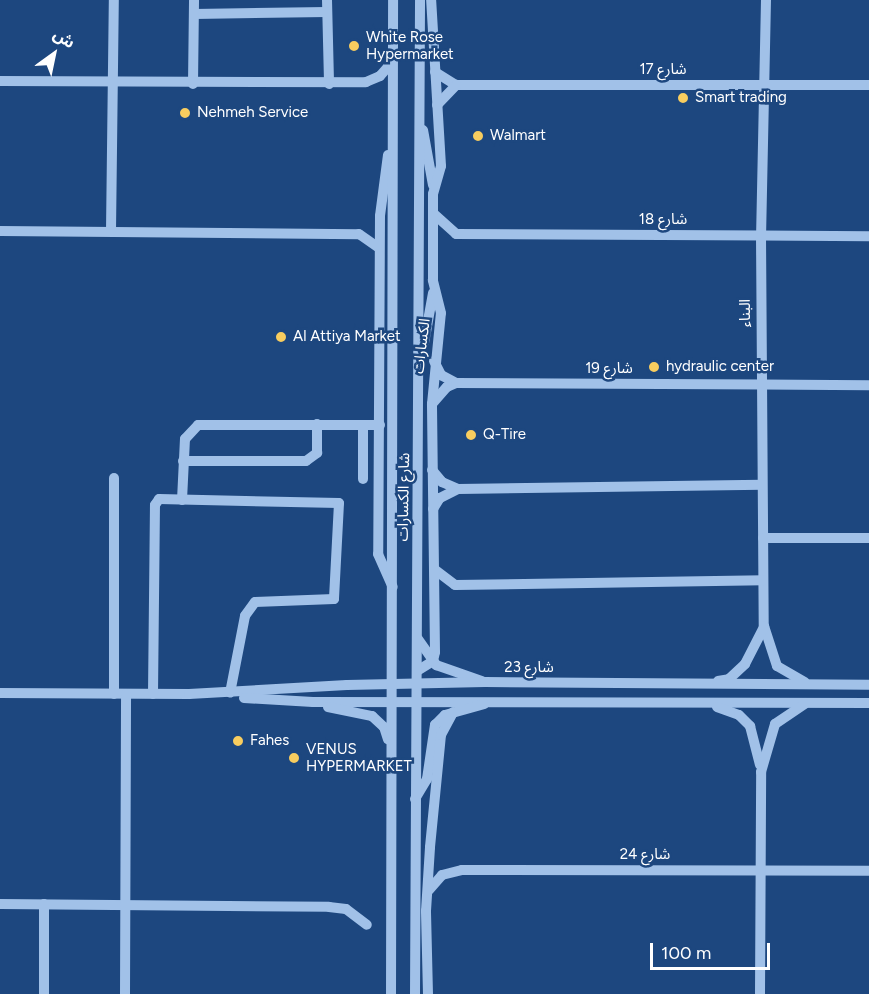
<!DOCTYPE html>
<html>
<head>
<meta charset="utf-8">
<style>
  body { margin:0 }
  #map { position:relative; width:869px; height:994px; overflow:hidden; background:#1d477f; font-family:Figtree,"Noto Sans Arabic",sans-serif }
  div>[style] { position:absolute }
  [style*='--x'] { left:calc(var(--x)*1px); top:calc(var(--y)*1px); width:calc(var(--w)*1px); rotate:calc(var(--a)*1deg) }
  .minor>* { height:10px; margin:-5px; padding:0 5px; transform-origin:5px; border-radius:5px; background:#a1c1e8 }
  .dots>* { width:16px; height:16px; translate:-50% -50%; box-sizing:border-box; border:3px solid #1d477f; border-radius:50% }
  span { translate:-50% -50%; white-space:nowrap; text-align:center; line-height:1.15; -webkit-text-stroke:5px #1d477f; paint-order:stroke }
  .poi-label { font-size:15px; color:#fff }
  .left { translate:0 -50%; text-align:left }
  .street-label { font-size:15px; color:#fff }
  .north { position:absolute; left:24px; top:24px; width:60px; height:60px; -webkit-text-stroke:4px #1d477f; paint-order:stroke; rotate:33deg; font-size:16px; font-weight:700; line-height:24px; text-align:center; color:#fff }
  .north::after { content:''; display:block; margin:auto; width:21px; height:27px; background:#fff; clip-path:polygon(50% 0,100% 100%,50% 72%,0 100%) }
  .scale { position:absolute; left:650px; top:943px; width:120px; height:27px; box-sizing:border-box; border:3px solid #fff; border-top:0; padding-left:8px; font-size:18px; line-height:21px; white-space:nowrap; color:#fff; -webkit-text-stroke:4px #1d477f; paint-order:stroke }
</style>
</head>
<body>
<div id="map">
  <div class="minor">
    <i style="--x:327;--y:0;--w:84;--a:88.6"></i>
    <i style="--x:766;--y:0;--w:236;--a:91.2"></i>
    <i style="--x:761;--y:236;--w:390;--a:89.6"></i>
    <i style="--x:764;--y:626;--w:42;--a:72"></i>
    <i style="--x:777;--y:666;--w:32;--a:30"></i>
    <i style="--x:194;--y:14;--w:133;--a:-0.9"></i>
    <i style="--x:435;--y:72;--w:25;--a:32"></i>
    <i style="--x:456;--y:85;--w:413;--a:0"></i>
    <i style="--x:0;--y:81;--w:366;--a:0.2"></i>
    <i style="--x:366;--y:82;--w:15;--a:-23"></i>
    <i style="--x:380;--y:76;--w:18;--a:-49"></i>
    <i style="--x:193;--y:84;--w:84;--a:-89.3"></i>
    <i style="--x:437;--y:105;--w:28;--a:-46"></i>
    <i style="--x:423;--y:130;--w:56;--a:79.7"></i>
    <i style="--x:388;--y:155;--w:62;--a:97.5"></i>
    <i style="--x:380;--y:216;--w:338;--a:90.3"></i>
    <i style="--x:378;--y:554;--w:36;--a:66"></i>
    <i style="--x:434;--y:214;--w:30;--a:42"></i>
    <i style="--x:456;--y:234;--w:413;--a:0.3"></i>
    <i style="--x:0;--y:231;--w:359;--a:0.5"></i>
    <i style="--x:359;--y:234;--w:24;--a:35"></i>
    <i style="--x:111;--y:231;--w:231;--a:-89.3"></i>
    <i style="--x:424;--y:343;--w:51;--a:-79.8"></i>
    <i style="--x:434;--y:361;--w:16;--a:63"></i>
    <i style="--x:441;--y:375;--w:17;--a:28"></i>
    <i style="--x:432;--y:404;--w:23;--a:-49"></i>
    <i style="--x:447;--y:387;--w:10;--a:-24"></i>
    <i style="--x:456;--y:383;--w:413;--a:0.3"></i>
    <i style="--x:363;--y:426;--w:53;--a:90"></i>
    <i style="--x:183;--y:461;--w:123;--a:0"></i>
    <i style="--x:306;--y:461;--w:14;--a:-36"></i>
    <i style="--x:317;--y:453;--w:29;--a:-90"></i>
    <i style="--x:432;--y:470;--w:16;--a:50"></i>
    <i style="--x:442;--y:482;--w:17;--a:24"></i>
    <i style="--x:458;--y:489;--w:304;--a:-0.8"></i>
    <i style="--x:114;--y:478;--w:216;--a:90"></i>
    <i style="--x:182;--y:500;--w:61;--a:-87.2"></i>
    <i style="--x:185;--y:439;--w:19;--a:-47"></i>
    <i style="--x:198;--y:425;--w:182;--a:0"></i>
    <i style="--x:433;--y:509;--w:13;--a:-58"></i>
    <i style="--x:440;--y:498;--w:20;--a:-27"></i>
    <i style="--x:763;--y:538;--w:106;--a:0"></i>
    <i style="--x:434;--y:569;--w:26;--a:37"></i>
    <i style="--x:455;--y:585;--w:308;--a:-0.9"></i>
    <i style="--x:418;--y:639;--w:32;--a:55"></i>
    <i style="--x:436;--y:665;--w:49;--a:19.2"></i>
    <i style="--x:417;--y:671;--w:19;--a:-32"></i>
    <i style="--x:433;--y:661;--w:9;--a:-77"></i>
    <i style="--x:435;--y:652;--w:248;--a:-90.7"></i>
    <i style="--x:432;--y:404;--w:91;--a:-84.4"></i>
    <i style="--x:441;--y:313;--w:34;--a:-104"></i>
    <i style="--x:433;--y:280;--w:86;--a:-90"></i>
    <i style="--x:433;--y:194;--w:29;--a:-74"></i>
    <i style="--x:441;--y:166;--w:166;--a:-93.4"></i>
    <i style="--x:718;--y:681;--w:11;--a:-10"></i>
    <i style="--x:729;--y:679;--w:22;--a:-43"></i>
    <i style="--x:745;--y:664;--w:42;--a:-62.8"></i>
    <i style="--x:0;--y:693;--w:189;--a:0.3"></i>
    <i style="--x:189;--y:694;--w:158;--a:-3.3"></i>
    <i style="--x:347;--y:685;--w:138;--a:-1.2"></i>
    <i style="--x:485;--y:682;--w:384;--a:0.4"></i>
    <i style="--x:153;--y:694;--w:189;--a:-89.4"></i>
    <i style="--x:155;--y:505;--w:7;--a:-56"></i>
    <i style="--x:159;--y:499;--w:180;--a:1.3"></i>
    <i style="--x:339;--y:503;--w:96;--a:93"></i>
    <i style="--x:334;--y:599;--w:79;--a:177.8"></i>
    <i style="--x:255;--y:602;--w:17;--a:126"></i>
    <i style="--x:245;--y:616;--w:78;--a:101"></i>
    <i style="--x:244;--y:698;--w:69;--a:3.3"></i>
    <i style="--x:313;--y:702;--w:556;--a:0.1"></i>
    <i style="--x:328;--y:707;--w:45;--a:11.6"></i>
    <i style="--x:372;--y:716;--w:16;--a:43"></i>
    <i style="--x:384;--y:727;--w:13;--a:72"></i>
    <i style="--x:717;--y:707;--w:23;--a:20"></i>
    <i style="--x:739;--y:715;--w:16;--a:45"></i>
    <i style="--x:750;--y:726;--w:40;--a:75.6"></i>
    <i style="--x:415;--y:799;--w:23;--a:-59"></i>
    <i style="--x:427;--y:779;--w:55;--a:-81.6"></i>
    <i style="--x:435;--y:725;--w:14;--a:-45"></i>
    <i style="--x:445;--y:715;--w:41;--a:-15.8"></i>
    <i style="--x:429;--y:890;--w:20;--a:-49"></i>
    <i style="--x:442;--y:875;--w:21;--a:-14"></i>
    <i style="--x:462;--y:870;--w:407;--a:0.1"></i>
    <i style="--x:0;--y:904;--w:329;--a:0.5"></i>
    <i style="--x:329;--y:907;--w:17;--a:7"></i>
    <i style="--x:346;--y:909;--w:26;--a:37"></i>
    <i style="--x:44;--y:904;--w:90;--a:90"></i>
    <i style="--x:125;--y:994;--w:300;--a:-89.8"></i>
    <i style="--x:391;--y:994;--w:994;--a:-89.88"></i>
    <i style="--x:415;--y:994;--w:994;--a:-89.71"></i>
    <i style="--x:428;--y:994;--w:83;--a:-91.4"></i>
    <i style="--x:426;--y:911;--w:64;--a:-86.4"></i>
    <i style="--x:430;--y:847;--w:113;--a:-84.4"></i>
    <i style="--x:441;--y:735;--w:26;--a:-62"></i>
    <i style="--x:760;--y:994;--w:222;--a:-89.7"></i>
    <i style="--x:761;--y:772;--w:50;--a:-73.7"></i>
    <i style="--x:775;--y:724;--w:36;--a:-34"></i>
  </div>
  <div class="dots">
    <i style="left:354px;top:46px;background:#f8cd5f"></i>
    <i style="left:683px;top:98px;background:#f8cd5f"></i>
    <i style="left:185px;top:113px;background:#f8cd5f"></i>
    <i style="left:478px;top:136px;background:#f8cd5f"></i>
    <i style="left:281px;top:337px;background:#f8cd5f"></i>
    <i style="left:654px;top:367px;background:#f8cd5f"></i>
    <i style="left:471px;top:435px;background:#f8cd5f"></i>
    <i style="left:238px;top:741px;background:#f8cd5f"></i>
    <i style="left:294px;top:758px;background:#f8cd5f"></i>
  </div>
  <div class="poi-label">
    <span class="left" style="left:366px;top:46px">White Rose<br>Hypermarket</span>
    <span class="left" style="left:695px;top:98px">Smart trading</span>
    <span class="left" style="left:197px;top:113px">Nehmeh Service</span>
    <span class="left" style="left:490px;top:136px">Walmart</span>
    <span class="left" style="left:293px;top:337px">Al Attiya Market</span>
    <span class="left" style="left:666px;top:367px">hydraulic center</span>
    <span class="left" style="left:483px;top:435px">Q-Tire</span>
    <span class="left" style="left:250px;top:741px">Fahes</span>
    <span class="left" style="left:306px;top:758px">VENUS<br>HYPERMARKET</span>
  </div>
  <div class="street-label">
    <span style="left:663px;top:70px">شارع 17</span>
    <span style="left:663px;top:220px">شارع 18</span>
    <span style="left:746px;top:313px;rotate:-90deg">البناء</span>
    <span style="left:422px;top:346px;rotate:-83deg">الكسارات</span>
    <span style="left:609px;top:369px">شارع 19</span>
    <span style="left:404px;top:497px;rotate:-89deg">شارع الكسارات</span>
    <span style="left:529px;top:668px">شارع 23</span>
    <span style="left:645px;top:855px">شارع 24</span>
  </div>
  <div class="north">ش</div>
  <div class="scale">100 m</div>
</div>
</body>
</html>
